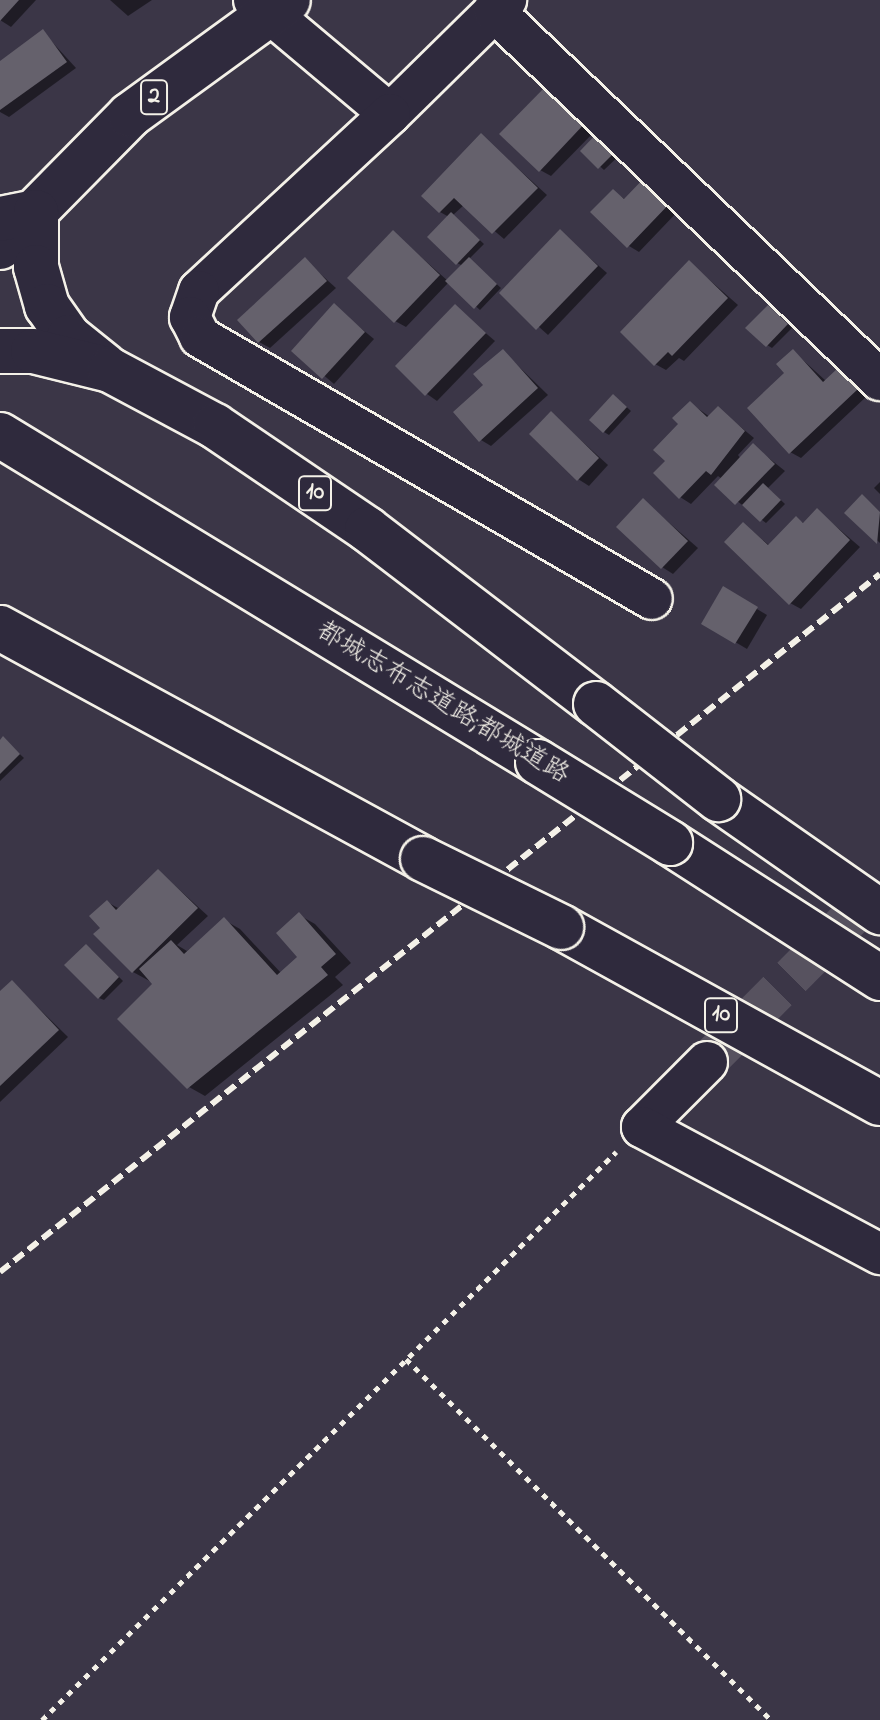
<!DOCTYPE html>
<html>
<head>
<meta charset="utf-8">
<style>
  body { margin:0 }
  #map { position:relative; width:880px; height:1720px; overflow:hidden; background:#3b3647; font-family:"Indie Flower","Klee One",sans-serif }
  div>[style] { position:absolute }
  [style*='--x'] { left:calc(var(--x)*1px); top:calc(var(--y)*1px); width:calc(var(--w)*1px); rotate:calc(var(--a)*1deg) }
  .shadow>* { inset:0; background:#0007 }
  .building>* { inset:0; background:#65616c }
  .minor-tunnel>* { height:40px; margin-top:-20px; transform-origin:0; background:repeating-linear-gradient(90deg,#57525f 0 40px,transparent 0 60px) }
  .path>* { height:5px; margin-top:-2.5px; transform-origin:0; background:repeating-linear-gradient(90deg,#f4f1e8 0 6px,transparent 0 12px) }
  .roads { filter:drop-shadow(2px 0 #f4f1e8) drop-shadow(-2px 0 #f4f1e8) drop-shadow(0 2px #f4f1e8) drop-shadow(0 -2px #f4f1e8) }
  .minor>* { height:40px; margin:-20px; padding:0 20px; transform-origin:20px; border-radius:20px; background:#2f2a3d }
  .primary>* { height:44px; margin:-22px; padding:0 22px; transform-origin:22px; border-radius:22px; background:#2f2a3d }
  .motorway>* { height:44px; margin:-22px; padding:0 22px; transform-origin:22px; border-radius:22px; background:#2f2a3d }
  .rail>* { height:6px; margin-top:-3px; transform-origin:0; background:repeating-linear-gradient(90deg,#f4f1e8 0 12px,transparent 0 18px) }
  .bridges { filter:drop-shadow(2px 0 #f4f1e8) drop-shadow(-2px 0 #f4f1e8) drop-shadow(0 2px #f4f1e8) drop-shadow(0 -2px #f4f1e8) }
  .motorway-bridge>* { height:44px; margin:-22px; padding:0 22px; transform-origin:22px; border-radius:22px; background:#2f2a3d }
  span { translate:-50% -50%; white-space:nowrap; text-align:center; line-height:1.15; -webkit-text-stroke:6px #2f2a3d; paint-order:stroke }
  .shield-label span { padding:2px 6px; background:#2f2a3d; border:2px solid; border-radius:6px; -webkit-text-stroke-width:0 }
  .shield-label { font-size:24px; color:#f4f1e8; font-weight:700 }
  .street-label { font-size:26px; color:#f4f1e8 }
</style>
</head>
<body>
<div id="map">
  <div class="shadow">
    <i style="clip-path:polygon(0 0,36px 0,11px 27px,0 20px)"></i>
    <i style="clip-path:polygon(110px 0,152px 0,128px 16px)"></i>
    <i style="clip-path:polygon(43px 32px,76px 68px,9px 117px,0 112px,0 63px)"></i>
    <i style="clip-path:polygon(549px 85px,598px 128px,551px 176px,540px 170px)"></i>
    <i style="clip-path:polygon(482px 136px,547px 195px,504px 239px,464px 205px,453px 215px,484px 244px,469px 259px,501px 288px,480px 310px,449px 282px,406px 327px,395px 321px,393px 232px,448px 281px,463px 266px,457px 263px,449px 217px,440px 212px)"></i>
    <i style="clip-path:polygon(583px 151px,623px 152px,604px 170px)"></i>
    <i style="clip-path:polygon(647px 177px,682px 207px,639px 252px,629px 246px,613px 191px,626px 200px)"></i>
    <i style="clip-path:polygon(560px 232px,607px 273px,548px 335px,501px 293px)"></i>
    <i style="clip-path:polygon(305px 260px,336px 288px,270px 348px,259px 342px)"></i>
    <i style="clip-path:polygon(689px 262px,738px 305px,684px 361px,679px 358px,666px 370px,655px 364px)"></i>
    <i style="clip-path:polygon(334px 306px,374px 339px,334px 384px,294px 350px)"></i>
    <i style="clip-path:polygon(455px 307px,495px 341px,437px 401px,427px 394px)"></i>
    <i style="clip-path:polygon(773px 310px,792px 328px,772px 348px,767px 345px)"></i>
    <i style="clip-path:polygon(503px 351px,548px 395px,491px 446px,481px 440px,485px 385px)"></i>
    <i style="clip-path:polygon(793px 351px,826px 381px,838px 370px,867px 396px,801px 458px,790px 452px,787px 373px)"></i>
    <i style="clip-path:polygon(619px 400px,631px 411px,609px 435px,604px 432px)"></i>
    <i style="clip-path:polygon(690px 403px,710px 417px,718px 408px,754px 438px,738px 455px,741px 459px,754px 446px,785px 471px,768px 488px,785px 504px,766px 523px,716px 485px,722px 479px,718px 476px,691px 504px,680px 497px,668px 461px)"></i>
    <i style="clip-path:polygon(552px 414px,608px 465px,589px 486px,578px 479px)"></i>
    <i style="clip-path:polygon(880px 482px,880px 494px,874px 488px)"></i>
    <i style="clip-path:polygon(867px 500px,880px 512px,880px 543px,847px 512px)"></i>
    <i style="clip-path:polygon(644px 501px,698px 548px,673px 574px,662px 567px)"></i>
    <i style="clip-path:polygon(818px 511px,860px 547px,801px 609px,790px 603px,744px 524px,770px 546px,797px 519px,805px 524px)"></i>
    <i style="clip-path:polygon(724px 589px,767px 615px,747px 649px,703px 623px)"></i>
    <i style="clip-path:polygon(4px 739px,24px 758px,0 781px,0 742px)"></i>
    <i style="clip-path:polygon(159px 871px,208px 916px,177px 945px,187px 951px,224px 920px,240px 929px,282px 974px,300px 957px,299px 915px,315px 924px,351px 963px,335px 977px,343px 985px,205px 1096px,189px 1087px,155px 984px,133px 972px,103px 928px,107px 902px,118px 908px)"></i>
    <i style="clip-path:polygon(91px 949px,123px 981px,104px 1000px,99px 998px)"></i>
    <i style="clip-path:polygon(12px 982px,68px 1037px,0 1102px,0 994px)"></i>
  </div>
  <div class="building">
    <i style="clip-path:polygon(0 0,19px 0,0 21px)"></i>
    <i style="clip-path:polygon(43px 29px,67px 62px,0 110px,0 61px)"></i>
    <i style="clip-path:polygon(549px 83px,588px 120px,539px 172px,499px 134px)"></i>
    <i style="clip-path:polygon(601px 129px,619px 148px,598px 169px,580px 151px)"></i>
    <i style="clip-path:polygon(481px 133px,538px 188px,492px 234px,454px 198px,439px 213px,421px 196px)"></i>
    <i style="clip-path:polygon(647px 175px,673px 200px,627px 248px,590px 212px,613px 189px,624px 199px)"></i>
    <i style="clip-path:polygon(451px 212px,480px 240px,456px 265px,427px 237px)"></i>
    <i style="clip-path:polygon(560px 229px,598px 266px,536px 330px,499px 293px)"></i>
    <i style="clip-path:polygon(393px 230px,440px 275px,394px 323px,347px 278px)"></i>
    <i style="clip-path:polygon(305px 257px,327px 281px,258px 343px,237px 320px)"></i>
    <i style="clip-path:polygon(469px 257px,497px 284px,474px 309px,445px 281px)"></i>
    <i style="clip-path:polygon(689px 260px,728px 298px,672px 356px,668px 352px,654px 366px,620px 332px)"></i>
    <i style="clip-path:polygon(334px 303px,365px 332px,322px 379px,291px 351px)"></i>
    <i style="clip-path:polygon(455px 304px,486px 333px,425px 396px,395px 366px)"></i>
    <i style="clip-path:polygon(768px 305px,788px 324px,766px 347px,745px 328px)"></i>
    <i style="clip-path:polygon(503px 349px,538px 388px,479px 442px,453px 412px,483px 385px,473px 374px)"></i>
    <i style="clip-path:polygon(793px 349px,823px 382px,838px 368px,858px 389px,789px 454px,747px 408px,784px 373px,776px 364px)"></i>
    <i style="clip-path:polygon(613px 394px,627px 407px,603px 433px,589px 420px)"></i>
    <i style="clip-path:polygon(690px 401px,707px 417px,718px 406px,745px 431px,711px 475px,706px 471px,679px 499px,653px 473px,665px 461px,653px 450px,678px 424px,672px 418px)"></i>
    <i style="clip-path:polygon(551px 411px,599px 458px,577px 481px,529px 434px)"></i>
    <i style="clip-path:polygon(753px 443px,775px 464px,735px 505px,714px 485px)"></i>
    <i style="clip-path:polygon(763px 483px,781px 500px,760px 522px,742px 505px)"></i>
    <i style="clip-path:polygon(862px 494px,880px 512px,877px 544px,844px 513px)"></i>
    <i style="clip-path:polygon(643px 498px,688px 541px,661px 569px,616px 527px)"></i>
    <i style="clip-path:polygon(817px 508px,850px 540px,789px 605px,724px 542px,743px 522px,768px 545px,796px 516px,803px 523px)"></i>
    <i style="clip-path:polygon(723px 586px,758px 607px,735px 644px,701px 624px)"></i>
    <i style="clip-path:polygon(3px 736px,20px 754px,0 774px,0 740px)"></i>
    <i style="clip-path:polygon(158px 869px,198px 908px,132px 973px,93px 934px,100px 928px,89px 916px,107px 900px,116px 910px)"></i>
    <i style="clip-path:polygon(299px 912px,336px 954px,321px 967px,328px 975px,187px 1089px,117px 1019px,152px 984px,139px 969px,171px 940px,184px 954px,224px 917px,277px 975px,297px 957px,276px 933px)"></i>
    <i style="clip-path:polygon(86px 944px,119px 977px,98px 999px,64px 965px)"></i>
    <i style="clip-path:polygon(12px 980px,59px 1030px,0 1086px,0 991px)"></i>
  </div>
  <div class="minor-tunnel">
    <i style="--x:707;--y:1062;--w:245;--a:-45.2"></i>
  </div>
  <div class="path">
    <i style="--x:406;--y:1359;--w:513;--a:44.68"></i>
    <i style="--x:42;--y:1720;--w:808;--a:-44.7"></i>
  </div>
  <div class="roads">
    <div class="minor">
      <i style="--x:254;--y:0;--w:177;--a:40"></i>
      <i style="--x:390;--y:114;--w:163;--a:-44.5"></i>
      <i style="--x:494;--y:11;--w:534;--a:43.71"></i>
      <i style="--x:390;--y:114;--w:260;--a:137.2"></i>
      <i style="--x:199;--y:291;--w:28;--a:109"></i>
      <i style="--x:190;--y:317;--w:22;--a:63"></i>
      <i style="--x:200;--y:337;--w:522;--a:30.1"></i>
      <i style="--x:707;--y:1062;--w:92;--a:135"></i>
      <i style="--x:642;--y:1127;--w:270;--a:28.1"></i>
    </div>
    <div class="primary">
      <i style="--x:0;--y:247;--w:185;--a:-45.4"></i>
      <i style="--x:130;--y:115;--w:195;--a:-36"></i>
    </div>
    <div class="motorway">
      <i style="--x:0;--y:219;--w:37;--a:-11"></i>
      <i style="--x:36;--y:212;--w:55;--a:90"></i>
      <i style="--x:36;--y:267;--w:41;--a:74.2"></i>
      <i style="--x:47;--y:306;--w:38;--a:55"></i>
      <i style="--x:69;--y:337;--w:46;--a:38.9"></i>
      <i style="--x:0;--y:351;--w:33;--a:0"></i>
      <i style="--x:33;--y:351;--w:79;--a:13.9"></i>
      <i style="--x:110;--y:370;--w:119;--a:28.1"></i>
      <i style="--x:215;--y:426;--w:184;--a:34.1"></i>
      <i style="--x:367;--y:529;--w:288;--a:37.4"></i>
      <i style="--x:0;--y:435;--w:630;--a:31.29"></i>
      <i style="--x:0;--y:628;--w:482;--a:28.6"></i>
      <i style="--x:718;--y:799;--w:198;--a:34.9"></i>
      <i style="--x:670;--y:843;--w:250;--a:32.7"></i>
      <i style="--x:561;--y:927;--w:364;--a:28.9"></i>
    </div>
  </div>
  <div class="rail">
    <i style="--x:0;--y:1272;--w:1123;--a:-38.42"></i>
  </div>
  <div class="bridges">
    <div class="motorway-bridge">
      <i style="--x:596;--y:704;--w:155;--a:37.9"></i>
      <i style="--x:538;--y:762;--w:155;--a:31.5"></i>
      <i style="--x:423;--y:859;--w:154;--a:26.2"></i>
    </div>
  </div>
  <div class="shield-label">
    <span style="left:154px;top:97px">2</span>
    <span style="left:315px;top:493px">10</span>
    <span style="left:721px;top:1015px">10</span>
  </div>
  <div class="street-label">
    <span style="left:442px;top:704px;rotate:31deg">都城志布志道路;都城道路</span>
  </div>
</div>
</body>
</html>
